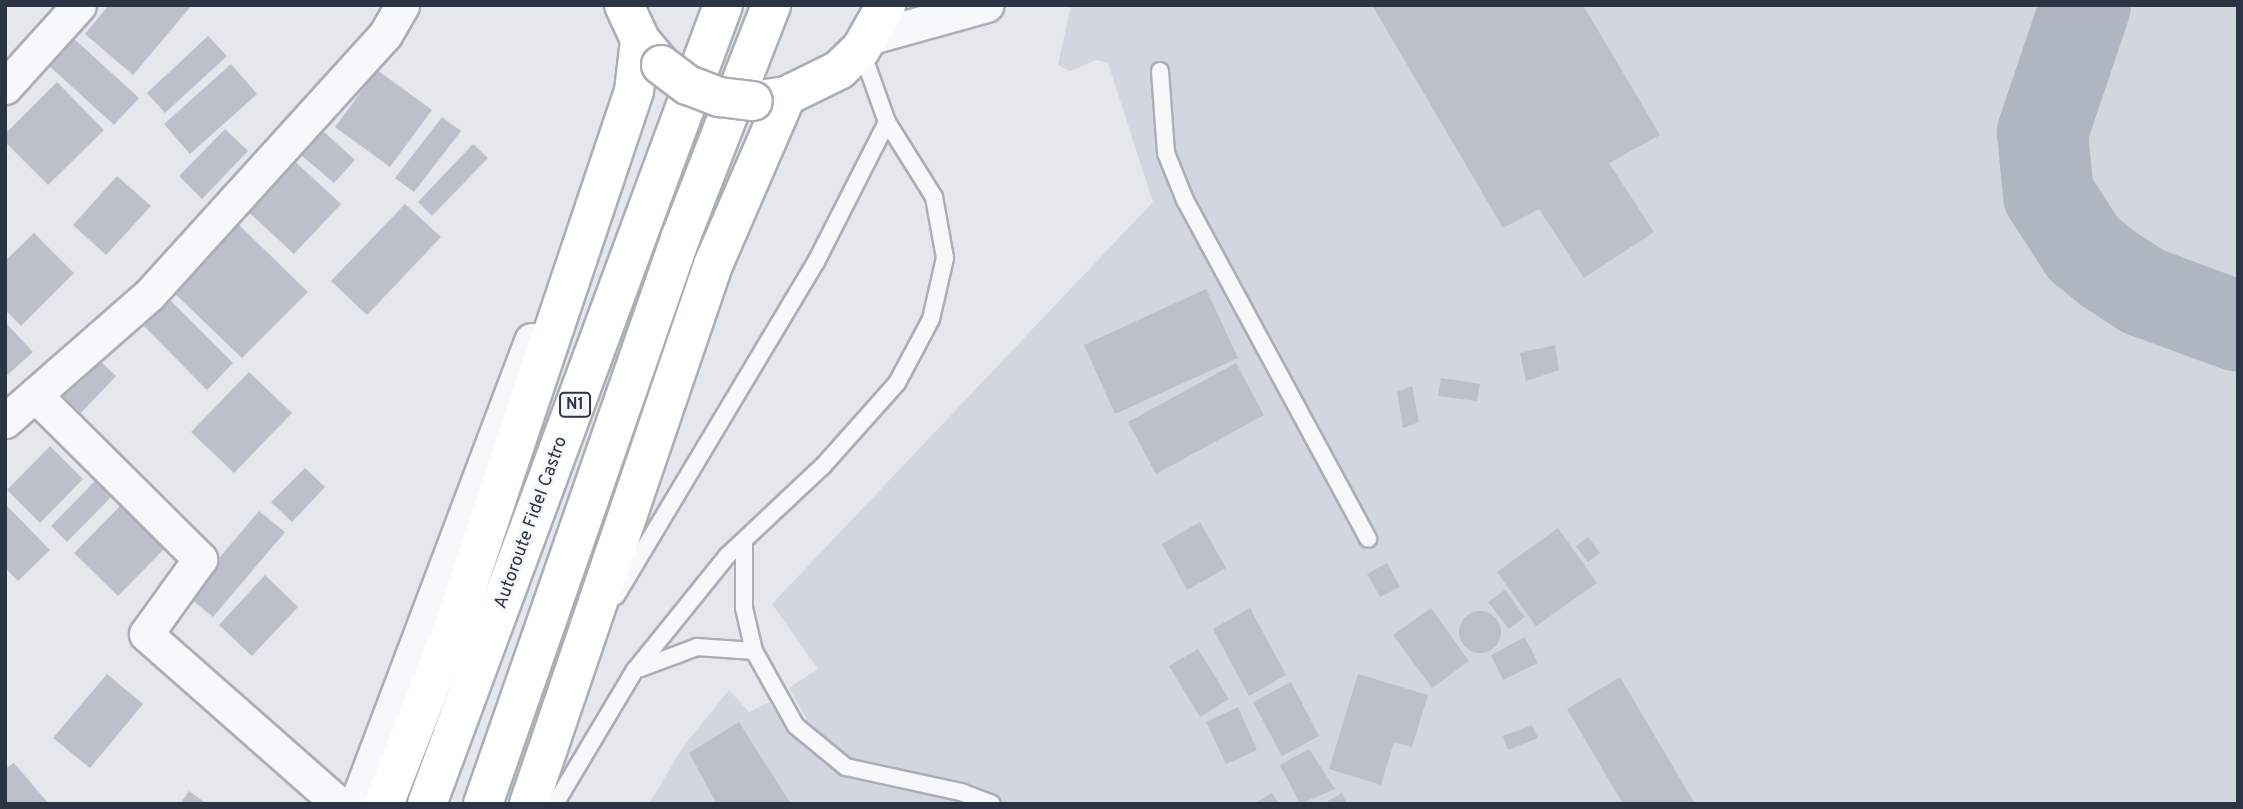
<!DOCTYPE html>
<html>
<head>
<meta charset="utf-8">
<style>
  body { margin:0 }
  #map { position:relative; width:2243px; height:809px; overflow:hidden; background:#e4e7ec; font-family:Overpass,sans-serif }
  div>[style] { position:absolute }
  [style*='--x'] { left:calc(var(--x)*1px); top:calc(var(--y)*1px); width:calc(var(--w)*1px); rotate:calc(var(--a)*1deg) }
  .built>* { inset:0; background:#d2d6de }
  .taxiway>* { height:91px; margin:-45.5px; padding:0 45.5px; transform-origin:45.5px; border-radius:45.5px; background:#b0b6c1 }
  .building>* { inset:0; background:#bbc0ca }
  .round { border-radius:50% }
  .roads { filter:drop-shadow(2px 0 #a9aeb7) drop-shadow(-2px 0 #a9aeb7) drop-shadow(0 2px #a9aeb7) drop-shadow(0 -2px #a9aeb7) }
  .service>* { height:16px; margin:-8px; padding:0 8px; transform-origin:8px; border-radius:8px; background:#f7f8fa }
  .minor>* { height:33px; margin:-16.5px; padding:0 16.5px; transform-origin:16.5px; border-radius:16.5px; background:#f7f8fa }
  .secondary>* { height:38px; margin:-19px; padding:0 19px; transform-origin:19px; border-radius:19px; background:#fff }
  .trunk>* { height:38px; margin:-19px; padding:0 19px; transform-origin:19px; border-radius:19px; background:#fff }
  .bridges { filter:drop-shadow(2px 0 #a9aeb7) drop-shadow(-2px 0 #a9aeb7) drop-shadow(0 2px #a9aeb7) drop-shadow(0 -2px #a9aeb7) }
  .secondary-bridge>* { height:38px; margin:-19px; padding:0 19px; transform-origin:19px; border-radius:19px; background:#fff }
  span { translate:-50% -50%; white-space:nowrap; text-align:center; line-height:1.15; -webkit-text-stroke:5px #f4f6f9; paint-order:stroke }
  .shield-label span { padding:2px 5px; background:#f4f6f9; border:2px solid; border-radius:5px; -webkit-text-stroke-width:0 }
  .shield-label { font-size:16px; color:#2b3445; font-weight:700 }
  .street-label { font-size:18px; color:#2b3445 }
  .frame { position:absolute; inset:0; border:7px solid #2b3445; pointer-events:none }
</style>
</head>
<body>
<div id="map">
  <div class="built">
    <i style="clip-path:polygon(1071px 5px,2238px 5px,2238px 804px,649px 804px,683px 747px,729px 690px,749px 712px,769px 702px,788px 730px,807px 719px,789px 688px,818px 669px,772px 604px,1153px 202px,1108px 63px,1096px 60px,1070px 71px,1058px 65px)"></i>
  </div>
  <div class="taxiway">
    <i style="--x:2085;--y:5;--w:134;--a:108.7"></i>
    <i style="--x:2042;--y:132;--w:62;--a:84.5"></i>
    <i style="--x:2048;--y:194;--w:64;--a:57.1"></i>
    <i style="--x:2083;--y:248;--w:33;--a:39"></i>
    <i style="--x:2109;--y:269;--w:40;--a:32.9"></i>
    <i style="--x:2143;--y:291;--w:101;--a:20.2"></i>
  </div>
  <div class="building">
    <i style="clip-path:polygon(109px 5px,192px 5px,133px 75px,85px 34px)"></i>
    <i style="clip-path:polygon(1372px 5px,1583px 5px,1660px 135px,1609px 163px,1654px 232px,1584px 278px,1539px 209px,1503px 228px)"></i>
    <i style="clip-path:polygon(71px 36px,139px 98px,114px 125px,46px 63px)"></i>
    <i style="clip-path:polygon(208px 36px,227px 56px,165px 113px,147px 93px)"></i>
    <i style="clip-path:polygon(231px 64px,257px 94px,190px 154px,164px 124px)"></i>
    <i style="clip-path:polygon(377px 70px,432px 110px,390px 167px,335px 127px)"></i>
    <i style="clip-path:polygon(57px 82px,104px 130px,48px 185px,5px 142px,5px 134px)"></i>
    <i style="clip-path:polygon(442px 117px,461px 131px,414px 192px,395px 178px)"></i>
    <i style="clip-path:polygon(225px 129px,248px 151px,202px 199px,179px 176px)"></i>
    <i style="clip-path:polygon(323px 131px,355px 160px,334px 183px,301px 155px)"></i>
    <i style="clip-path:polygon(473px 144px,488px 158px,432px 216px,418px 202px)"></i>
    <i style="clip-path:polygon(288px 155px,341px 204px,294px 254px,242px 206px)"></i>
    <i style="clip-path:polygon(117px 176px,151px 206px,106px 255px,73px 225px)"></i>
    <i style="clip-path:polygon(405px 204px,441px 237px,367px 315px,331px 281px)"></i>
    <i style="clip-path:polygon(236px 222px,308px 292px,242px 358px,170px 289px)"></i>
    <i style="clip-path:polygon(34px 233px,74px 273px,21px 326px,5px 310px,5px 261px)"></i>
    <i style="clip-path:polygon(1206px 289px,1238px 358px,1115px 414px,1084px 345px)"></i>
    <i style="clip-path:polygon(166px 296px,233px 363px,207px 390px,139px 321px)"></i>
    <i style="clip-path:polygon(5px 322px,33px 352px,5px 377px)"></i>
    <i style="clip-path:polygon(1555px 345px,1559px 370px,1526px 381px,1520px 353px)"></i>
    <i style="clip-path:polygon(98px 359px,116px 376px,81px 413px,63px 396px)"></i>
    <i style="clip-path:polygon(1236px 363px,1264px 415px,1156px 474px,1128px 422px)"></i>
    <i style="clip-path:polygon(249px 372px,292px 413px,234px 473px,191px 432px)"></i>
    <i style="clip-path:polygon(1441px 378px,1480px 384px,1477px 401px,1438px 396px)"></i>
    <i style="clip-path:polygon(1412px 386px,1419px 422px,1403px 428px,1397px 392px)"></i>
    <i style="clip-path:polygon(50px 446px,83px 479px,40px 523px,7px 490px)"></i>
    <i style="clip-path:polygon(305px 468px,325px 487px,292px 522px,271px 502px)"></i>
    <i style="clip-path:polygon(98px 478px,114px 494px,67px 542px,51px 526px)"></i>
    <i style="clip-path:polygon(5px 504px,50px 550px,18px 581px,5px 568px)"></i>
    <i style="clip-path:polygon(121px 505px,165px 548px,118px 596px,74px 553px)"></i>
    <i style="clip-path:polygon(259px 511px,285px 532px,213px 617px,187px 596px)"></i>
    <i style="clip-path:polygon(1200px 522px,1226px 568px,1187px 590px,1162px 544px)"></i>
    <i style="clip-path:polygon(1558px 528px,1597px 583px,1536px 626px,1497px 572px)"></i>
    <i style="clip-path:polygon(1588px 537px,1600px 553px,1588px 562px,1576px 546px)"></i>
    <i style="clip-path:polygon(1387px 563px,1400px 587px,1380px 597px,1367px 574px)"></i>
    <i style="clip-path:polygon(265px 575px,298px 607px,252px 656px,219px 625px)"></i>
    <i style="clip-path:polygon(1505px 590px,1525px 617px,1509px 629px,1488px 602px)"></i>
    <i style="clip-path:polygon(1250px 608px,1286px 675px,1249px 696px,1213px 629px)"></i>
    <i style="clip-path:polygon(1431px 608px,1469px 661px,1432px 688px,1393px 635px)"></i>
    <i class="round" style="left:1459px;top:611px;width:42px;height:42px"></i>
    <i style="clip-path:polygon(1525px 637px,1538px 663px,1503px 680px,1491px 655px)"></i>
    <i style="clip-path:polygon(1198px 649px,1229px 699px,1200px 717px,1169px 666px)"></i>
    <i style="clip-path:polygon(107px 674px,143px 704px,90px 768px,53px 738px)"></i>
    <i style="clip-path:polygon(1358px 674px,1428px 695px,1412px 747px,1394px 742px,1381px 785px,1329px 769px)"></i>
    <i style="clip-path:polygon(1620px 677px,1695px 804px,1623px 804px,1567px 709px)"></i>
    <i style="clip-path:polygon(1291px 682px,1319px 736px,1282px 756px,1253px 702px)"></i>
    <i style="clip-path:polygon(1238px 707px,1257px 750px,1226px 764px,1206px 722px)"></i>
    <i style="clip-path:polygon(739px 722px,791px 804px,717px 804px,689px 753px)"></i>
    <i style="clip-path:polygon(1532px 725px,1538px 738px,1508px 750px,1503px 736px)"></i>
    <i style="clip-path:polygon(1309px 749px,1335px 789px,1300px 804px,1280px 765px)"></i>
    <i style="clip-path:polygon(14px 763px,49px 804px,5px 804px,5px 769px)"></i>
    <i style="clip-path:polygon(189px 791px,207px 804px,180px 804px)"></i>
    <i style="clip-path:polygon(1272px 793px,1279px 804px,1254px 804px)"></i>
    <i style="clip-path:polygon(1342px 793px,1347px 804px,1323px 804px)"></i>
  </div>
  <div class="roads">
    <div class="service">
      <i style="--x:1160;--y:71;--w:82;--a:85.8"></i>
      <i style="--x:1166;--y:153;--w:51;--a:68"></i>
      <i style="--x:1185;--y:200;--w:385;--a:61.6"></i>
      <i style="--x:744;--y:541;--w:67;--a:90"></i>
      <i style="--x:744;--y:608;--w:44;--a:76.9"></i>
      <i style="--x:754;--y:651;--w:86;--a:60.8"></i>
      <i style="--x:796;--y:726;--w:65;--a:39.4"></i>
      <i style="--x:846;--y:767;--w:118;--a:12.3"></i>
      <i style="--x:961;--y:792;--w:33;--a:21"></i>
      <i style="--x:616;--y:596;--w:389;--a:-59.1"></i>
      <i style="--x:816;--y:262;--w:157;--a:-63.1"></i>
      <i style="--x:641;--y:668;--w:60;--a:-20.6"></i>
      <i style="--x:697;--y:647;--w:57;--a:4"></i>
      <i style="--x:555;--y:804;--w:156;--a:-59.2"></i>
      <i style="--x:635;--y:670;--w:146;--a:-51.1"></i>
      <i style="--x:727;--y:556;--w:132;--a:-43.2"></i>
      <i style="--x:823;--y:466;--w:111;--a:-48.3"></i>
      <i style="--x:897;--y:383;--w:72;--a:-62"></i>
      <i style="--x:931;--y:319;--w:63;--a:-77.1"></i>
      <i style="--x:945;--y:258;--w:62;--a:-100.2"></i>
      <i style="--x:934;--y:197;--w:89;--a:-122.1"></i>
      <i style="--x:887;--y:122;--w:77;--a:-109.6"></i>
    </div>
    <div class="minor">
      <i style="--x:868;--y:38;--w:123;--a:-15.6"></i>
      <i style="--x:5;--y:87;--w:110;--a:-47.9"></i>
      <i style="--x:35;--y:395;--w:233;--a:44.8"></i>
      <i style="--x:200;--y:559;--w:92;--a:125.8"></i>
      <i style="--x:146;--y:634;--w:257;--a:41.4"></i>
      <i style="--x:5;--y:421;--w:191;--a:-41.2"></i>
      <i style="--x:149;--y:295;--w:351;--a:-47.8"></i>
      <i style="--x:385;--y:35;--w:34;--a:-60"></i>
      <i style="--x:356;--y:804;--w:496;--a:-69.3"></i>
    </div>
    <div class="secondary">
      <i style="--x:624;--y:5;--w:38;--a:65"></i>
      <i style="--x:640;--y:40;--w:33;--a:50"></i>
      <i style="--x:754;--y:101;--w:32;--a:-9"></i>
      <i style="--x:786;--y:96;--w:59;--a:-26.1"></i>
      <i style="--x:839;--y:70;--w:30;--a:-44"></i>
      <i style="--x:861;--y:49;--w:51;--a:-60.4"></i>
    </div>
    <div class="trunk">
      <i style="--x:384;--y:804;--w:194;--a:-68.6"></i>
      <i style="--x:455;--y:623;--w:561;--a:-71.4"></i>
      <i style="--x:634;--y:91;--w:51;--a:-83.3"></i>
      <i style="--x:427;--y:804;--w:852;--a:-69.67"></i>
      <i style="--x:483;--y:804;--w:598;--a:-70.78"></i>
      <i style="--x:680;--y:239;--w:251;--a:-68.7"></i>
      <i style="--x:529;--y:804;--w:570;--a:-71.15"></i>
      <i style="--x:713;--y:265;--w:184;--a:-66.6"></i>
    </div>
  </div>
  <div class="bridges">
    <div class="secondary-bridge">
      <i style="--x:661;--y:65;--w:34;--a:37"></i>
      <i style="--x:688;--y:85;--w:34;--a:21"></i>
      <i style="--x:720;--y:97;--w:33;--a:7"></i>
    </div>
  </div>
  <div class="shield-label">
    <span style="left:575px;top:405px">N1</span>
  </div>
  <div class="street-label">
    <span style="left:532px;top:523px;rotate:-70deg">Autoroute Fidel Castro</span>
  </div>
  <div class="frame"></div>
</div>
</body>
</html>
